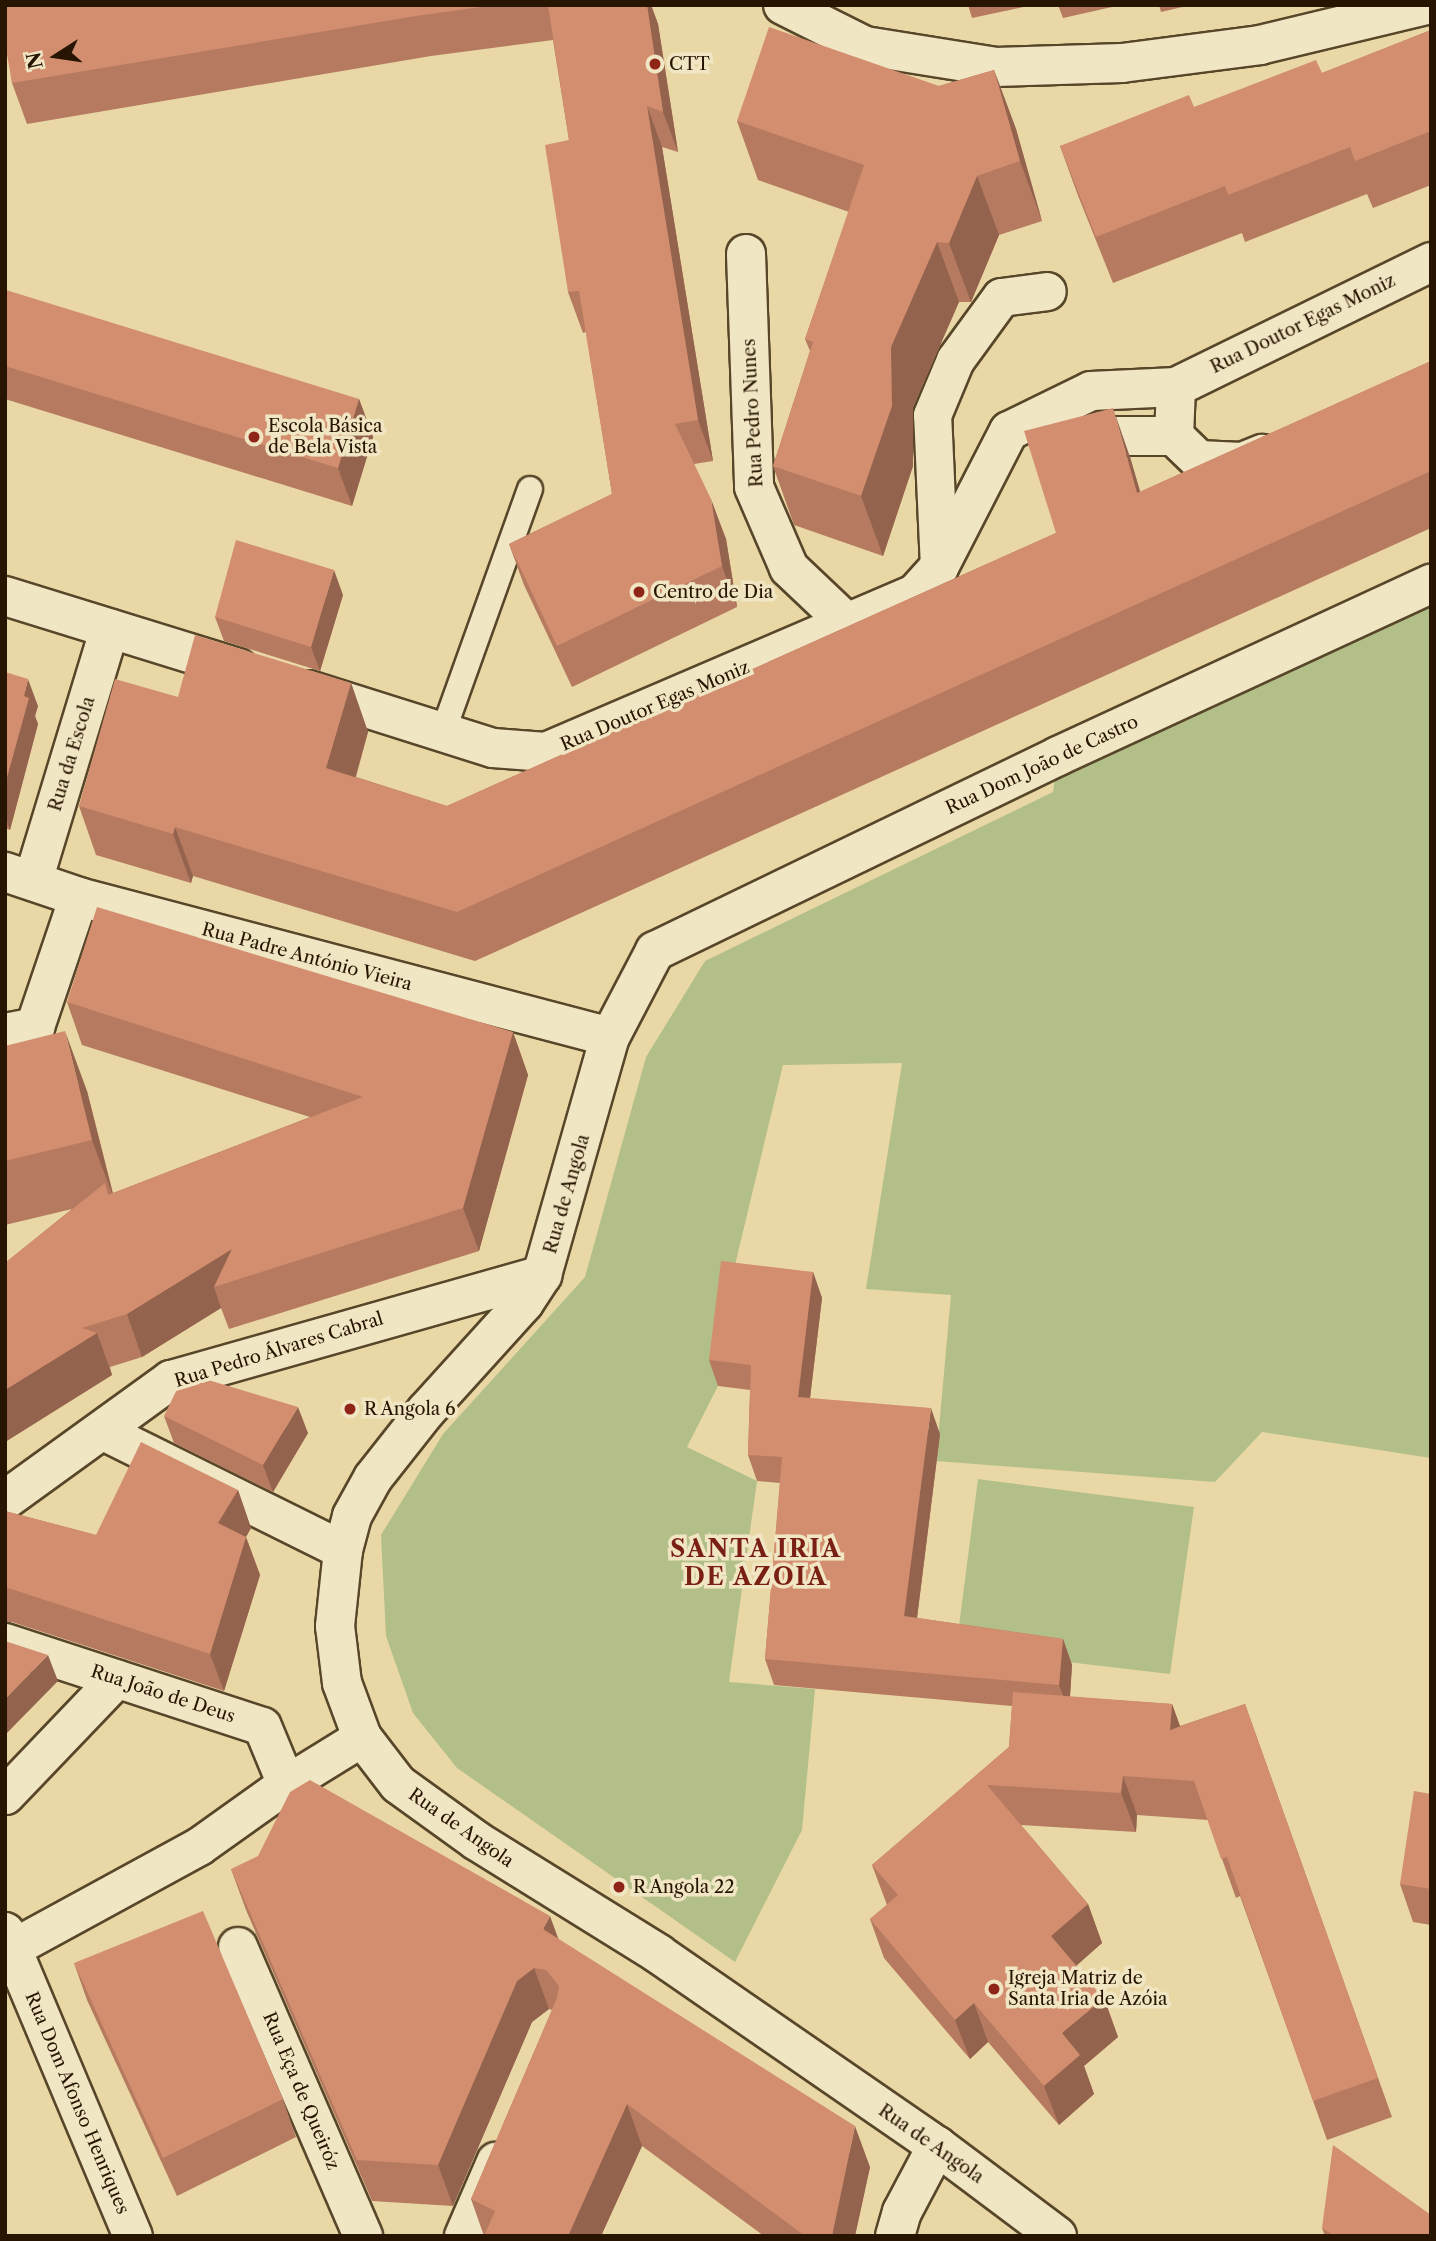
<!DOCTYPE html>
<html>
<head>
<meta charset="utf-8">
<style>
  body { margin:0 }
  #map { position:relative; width:1436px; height:2241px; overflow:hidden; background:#e9d8a5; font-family:"Libre Caslon Text",serif }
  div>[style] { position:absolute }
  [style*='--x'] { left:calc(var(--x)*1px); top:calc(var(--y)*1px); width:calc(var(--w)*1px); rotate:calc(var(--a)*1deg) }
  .green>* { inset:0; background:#b3bf89 }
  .roads { filter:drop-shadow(2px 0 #58462a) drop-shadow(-2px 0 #58462a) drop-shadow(0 2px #58462a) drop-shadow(0 -2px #58462a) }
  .service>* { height:24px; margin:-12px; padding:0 12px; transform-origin:12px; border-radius:12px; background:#f1e6c4 }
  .pedestrian>* { height:37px; margin:-18.5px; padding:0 18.5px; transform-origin:18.5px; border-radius:18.5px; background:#f1e6c4 }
  .minor>* { height:38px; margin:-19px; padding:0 19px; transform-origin:19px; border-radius:19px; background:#f1e6c4 }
  .tertiary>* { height:38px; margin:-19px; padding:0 19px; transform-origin:19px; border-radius:19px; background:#f1e6c4 }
  .wall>* { inset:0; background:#b57a5f }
  .shaded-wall>* { inset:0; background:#93634e }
  .building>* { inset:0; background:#d28e6f }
  .dots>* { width:19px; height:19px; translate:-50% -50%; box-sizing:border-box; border:4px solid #f1e6c4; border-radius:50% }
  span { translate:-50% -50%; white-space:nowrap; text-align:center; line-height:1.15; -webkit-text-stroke:7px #f1e6c4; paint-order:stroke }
  .poi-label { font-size:18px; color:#281501 }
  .left { translate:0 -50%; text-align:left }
  .street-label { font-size:18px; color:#281501 }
  .district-label { font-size:24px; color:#7a1f14; font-weight:700; letter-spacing:2px }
  .frame { position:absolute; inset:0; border:7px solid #281501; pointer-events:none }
  .north { position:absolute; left:21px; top:21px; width:70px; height:70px; -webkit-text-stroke:5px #f1e6c4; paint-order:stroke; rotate:258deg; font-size:19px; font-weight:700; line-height:28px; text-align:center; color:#281501 }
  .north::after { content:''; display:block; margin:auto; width:24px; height:32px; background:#281501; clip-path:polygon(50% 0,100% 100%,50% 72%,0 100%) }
</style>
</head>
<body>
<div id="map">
  <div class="green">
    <i style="clip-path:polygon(1431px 584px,1431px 1458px,1262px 1432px,1215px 1482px,936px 1461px,951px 1295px,866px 1289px,902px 1063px,783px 1065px,730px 1286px,718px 1386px,687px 1447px,757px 1481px,729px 1682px,815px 1689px,802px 1830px,735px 1962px,457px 1768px,413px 1713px,386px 1636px,381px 1535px,443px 1434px,585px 1277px,646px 1057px,705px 961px,1053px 792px,1058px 756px)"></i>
    <i style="clip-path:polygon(978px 1479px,1194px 1507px,1170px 1674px,956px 1649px)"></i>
  </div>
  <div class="roads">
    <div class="service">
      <i style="--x:443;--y:732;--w:258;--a:-70.3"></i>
    </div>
    <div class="pedestrian">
      <i style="--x:939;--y:567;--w:152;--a:-92.6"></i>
      <i style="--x:932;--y:415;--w:60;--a:-67.3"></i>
      <i style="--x:955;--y:360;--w:78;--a:-53.9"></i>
      <i style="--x:1001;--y:297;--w:46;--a:-7.4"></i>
      <i style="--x:103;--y:1431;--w:268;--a:26.4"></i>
      <i style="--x:5;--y:1642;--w:270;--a:18.1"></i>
      <i style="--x:262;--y:1726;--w:63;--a:67.5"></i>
      <i style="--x:5;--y:1795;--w:161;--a:-46.3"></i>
      <i style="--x:12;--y:1948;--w:213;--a:-28.6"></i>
      <i style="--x:199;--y:1846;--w:107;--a:-35.5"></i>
      <i style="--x:286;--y:1784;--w:89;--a:-31.7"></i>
    </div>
    <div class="minor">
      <i style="--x:746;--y:254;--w:233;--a:88"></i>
      <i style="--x:754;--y:487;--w:88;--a:66.6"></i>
      <i style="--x:789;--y:568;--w:81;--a:43.5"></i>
      <i style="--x:1176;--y:387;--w:49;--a:92.3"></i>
      <i style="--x:1174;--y:436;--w:35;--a:44"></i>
      <i style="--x:1199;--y:460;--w:43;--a:2.7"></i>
      <i style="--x:1242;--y:462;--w:22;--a:-22"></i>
      <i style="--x:1070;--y:436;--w:104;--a:0"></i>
      <i style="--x:5;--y:596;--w:244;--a:17.2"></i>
      <i style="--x:309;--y:690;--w:193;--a:17.5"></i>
      <i style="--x:493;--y:748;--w:53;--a:4.3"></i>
      <i style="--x:546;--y:752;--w:401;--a:-23.2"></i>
      <i style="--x:915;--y:594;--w:36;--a:-48"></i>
      <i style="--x:939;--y:567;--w:153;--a:-62.8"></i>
      <i style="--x:1009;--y:431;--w:91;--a:-26"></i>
      <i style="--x:1091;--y:391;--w:85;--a:-2.7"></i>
      <i style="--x:1176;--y:387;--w:284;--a:-26.1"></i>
      <i style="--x:5;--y:872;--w:78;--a:18.7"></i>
      <i style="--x:79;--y:897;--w:549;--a:14.77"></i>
      <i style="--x:33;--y:881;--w:264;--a:-73.1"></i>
      <i style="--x:5;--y:1033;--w:31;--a:-11"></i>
      <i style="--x:35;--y:1027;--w:137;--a:-71.3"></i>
      <i style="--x:5;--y:1500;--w:205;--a:-35.9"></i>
      <i style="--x:171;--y:1380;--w:386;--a:-15.8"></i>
      <i style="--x:5;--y:1932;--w:330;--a:67.2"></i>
      <i style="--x:238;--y:1947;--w:315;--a:66.6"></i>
      <i style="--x:464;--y:2236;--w:81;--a:-66.6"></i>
      <i style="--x:895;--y:2236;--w:25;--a:-74"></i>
      <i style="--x:902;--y:2212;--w:75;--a:-62.1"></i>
    </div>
    <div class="tertiary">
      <i style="--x:783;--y:5;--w:92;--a:26.6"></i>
      <i style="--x:865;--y:46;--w:133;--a:9.1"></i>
      <i style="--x:996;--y:67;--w:126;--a:-1.8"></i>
      <i style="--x:1122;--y:63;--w:139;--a:-7.4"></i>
      <i style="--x:1260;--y:45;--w:172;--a:-13.5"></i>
      <i style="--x:1057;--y:2236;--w:150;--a:-143.1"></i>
      <i style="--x:937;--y:2146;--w:338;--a:-145.4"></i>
      <i style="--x:659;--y:1954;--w:214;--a:-148.2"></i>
      <i style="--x:477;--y:1841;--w:97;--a:-144.2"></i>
      <i style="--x:398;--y:1784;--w:59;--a:-127.5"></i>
      <i style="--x:362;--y:1737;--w:58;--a:-110.3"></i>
      <i style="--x:342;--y:1683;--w:57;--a:-97"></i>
      <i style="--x:335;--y:1626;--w:76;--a:-84"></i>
      <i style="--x:343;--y:1550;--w:35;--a:-75"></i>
      <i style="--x:352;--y:1516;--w:43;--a:-61.1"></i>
      <i style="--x:373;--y:1478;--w:85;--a:-51.7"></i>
      <i style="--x:426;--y:1411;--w:146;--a:-47.8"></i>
      <i style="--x:524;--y:1303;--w:33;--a:-57"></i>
      <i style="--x:542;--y:1275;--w:248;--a:-74.1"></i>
      <i style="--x:610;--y:1037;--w:97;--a:-62.4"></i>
      <i style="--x:655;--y:951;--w:448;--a:-25.8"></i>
      <i style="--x:1058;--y:756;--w:411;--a:-24.8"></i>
    </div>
  </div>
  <div class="wall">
    <i style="clip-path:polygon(5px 5px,651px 5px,658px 24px,678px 152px,662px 147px,713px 461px,694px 464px,726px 539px,737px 607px,572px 687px,524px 585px,509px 544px,612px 494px,586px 332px,583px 333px,568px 292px,569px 140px,553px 40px,431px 56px,27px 124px,12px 83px)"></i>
    <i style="clip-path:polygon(968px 5px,1033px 5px,972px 18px)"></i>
    <i style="clip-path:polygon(1058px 5px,1121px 5px,1063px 18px)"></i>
    <i style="clip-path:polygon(1159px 5px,1191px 5px,1161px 12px)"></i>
    <i style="clip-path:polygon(1431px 30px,1431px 185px,1373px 208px,1367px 194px,1245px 242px,1242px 233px,1113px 283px,1077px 193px,1060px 146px,1194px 107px,1322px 73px)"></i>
    <i style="clip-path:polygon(994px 70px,1016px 129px,1042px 221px,999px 235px,971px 302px,959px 302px,913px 407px,913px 466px,883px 556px,794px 525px,773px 466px,810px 351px,805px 339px,849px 212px,758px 180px,737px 121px,939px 86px)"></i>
    <i style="clip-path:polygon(1431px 361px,1431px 528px,475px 961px,193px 876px,191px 883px,96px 855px,79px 806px,178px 697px,351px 683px,368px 732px,356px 777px,447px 806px,1056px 533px,1130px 457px,1140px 492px)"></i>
    <i style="clip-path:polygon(5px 366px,359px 399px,373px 437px,352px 506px,5px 399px)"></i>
    <i style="clip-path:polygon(343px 595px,320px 671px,224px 641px,215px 617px)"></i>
    <i style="clip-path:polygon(5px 672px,38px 706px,35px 716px,38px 724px,10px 830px,5px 828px)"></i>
    <i style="clip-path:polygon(67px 1002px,513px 1032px,528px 1075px,479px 1251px,229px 1329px,221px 1308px,142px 1357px,110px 1367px,112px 1375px,5px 1442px,5px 1263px,72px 1209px,5px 1225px,5px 1046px,87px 1091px,113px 1193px,310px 1117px,82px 1045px)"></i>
    <i style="clip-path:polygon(813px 1272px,822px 1298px,810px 1398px,940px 1434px,917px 1618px,1063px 1639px,1072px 1665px,1070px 1697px,1172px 1704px,1180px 1726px,1245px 1704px,1392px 2117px,1327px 2140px,1240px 1896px,1236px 1898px,1208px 1820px,1137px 1815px,1136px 1832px,1021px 1825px,1088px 1904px,1102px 1943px,1076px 1965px,1104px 1998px,1118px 2037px,1084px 2066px,1094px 2094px,1059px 2125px,988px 2042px,970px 2059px,884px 1958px,870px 1919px,887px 1905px,872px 1865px,1009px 1747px,1012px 1706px,774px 1685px,765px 1659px,780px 1483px,757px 1481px,748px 1455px,750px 1390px,718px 1386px,709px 1360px)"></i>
    <i style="clip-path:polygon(164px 1416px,308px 1433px,273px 1492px,174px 1443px)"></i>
    <i style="clip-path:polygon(238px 1490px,251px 1528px,246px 1537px,260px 1575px,224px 1691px,12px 1622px,5px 1622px,5px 1511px,96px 1535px)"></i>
    <i style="clip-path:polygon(1431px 1794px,1431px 1925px,1413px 1922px,1400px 1884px)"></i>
    <i style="clip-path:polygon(231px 1869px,558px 1939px,870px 2167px,855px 2236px,764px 2236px,642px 2146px,601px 2236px,484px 2236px,471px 2199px,552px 2010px,549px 2009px,532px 2022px,453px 2206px,372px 2201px,246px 1910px)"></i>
    <i style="clip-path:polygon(74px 1963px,283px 2099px,296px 2137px,177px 2196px,87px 2000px)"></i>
    <i style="clip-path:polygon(1322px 2228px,1431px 2236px,1325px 2236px)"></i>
  </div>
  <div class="shaded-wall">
    <i style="clip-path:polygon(647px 5px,651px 5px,658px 24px,678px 152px,663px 112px)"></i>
    <i style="clip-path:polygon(994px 70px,1016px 129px,1042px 221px,1020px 161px)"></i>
    <i style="clip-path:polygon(647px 106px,662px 147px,713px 461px,698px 420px)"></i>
    <i style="clip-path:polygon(977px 176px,999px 235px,971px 302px,949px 243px)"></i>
    <i style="clip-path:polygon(937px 242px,959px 302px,913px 407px,913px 466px,883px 556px,861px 496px,891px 347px)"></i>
    <i style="clip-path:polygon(359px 399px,373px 437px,352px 506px,338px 468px)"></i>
    <i style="clip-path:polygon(1113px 408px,1130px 457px,1155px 542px,1137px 493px)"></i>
    <i style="clip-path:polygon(711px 499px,726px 539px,737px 607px,722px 566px)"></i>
    <i style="clip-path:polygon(334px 570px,343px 595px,320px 671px,311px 647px)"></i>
    <i style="clip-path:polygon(28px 679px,38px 706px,35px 716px,38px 724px,10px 830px,5px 816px,5px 785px,24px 696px)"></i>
    <i style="clip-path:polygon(351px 683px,368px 732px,344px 817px,326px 768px)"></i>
    <i style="clip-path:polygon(175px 827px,193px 876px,191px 883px,173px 834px)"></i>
    <i style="clip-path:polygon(65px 1031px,87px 1091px,114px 1199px,92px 1140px)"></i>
    <i style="clip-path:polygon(513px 1032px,528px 1075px,479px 1251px,463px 1208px)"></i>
    <i style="clip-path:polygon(232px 1249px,214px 1287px,221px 1308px,142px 1357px,127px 1314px)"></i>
    <i style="clip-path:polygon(813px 1272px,822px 1298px,807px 1423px,798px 1397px)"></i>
    <i style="clip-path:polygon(97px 1333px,112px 1375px,5px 1442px,5px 1390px)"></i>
    <i style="clip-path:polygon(298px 1407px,308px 1433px,273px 1492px,263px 1465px)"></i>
    <i style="clip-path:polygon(931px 1408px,940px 1434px,914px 1642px,904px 1616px)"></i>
    <i style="clip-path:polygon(238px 1490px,251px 1528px,232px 1561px,218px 1523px)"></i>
    <i style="clip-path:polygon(246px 1537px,260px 1575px,224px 1691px,210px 1654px)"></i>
    <i style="clip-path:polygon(1063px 1639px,1072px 1665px,1069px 1711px,1059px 1685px)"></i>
    <i style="clip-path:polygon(48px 1655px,58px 1681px,5px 1735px,5px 1699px)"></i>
    <i style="clip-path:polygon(1172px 1704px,1186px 1743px,1170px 1730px)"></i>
    <i style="clip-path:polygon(1123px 1776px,1137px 1815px,1136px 1832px,1121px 1793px)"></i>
    <i style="clip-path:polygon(1088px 1904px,1102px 1943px,1066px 1975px,1051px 1936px)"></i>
    <i style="clip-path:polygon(550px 1916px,565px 1957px,543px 1929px)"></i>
    <i style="clip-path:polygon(534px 1968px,549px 2009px,532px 2022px,453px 2206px,438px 2165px,517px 1981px)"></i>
    <i style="clip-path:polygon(1104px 1998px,1118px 2037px,1084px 2066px,1094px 2094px,1059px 2125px,1044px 2086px,1062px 2033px)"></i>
    <i style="clip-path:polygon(974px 2003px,988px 2042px,970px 2059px,955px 2020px)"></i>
    <i style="clip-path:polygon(627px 2104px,642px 2146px,601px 2236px,568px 2236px)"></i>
    <i style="clip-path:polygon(855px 2126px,870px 2167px,855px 2236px,832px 2236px)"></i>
  </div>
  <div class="building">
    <i style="clip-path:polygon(5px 5px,496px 5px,416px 16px,12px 83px,5px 43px)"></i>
    <i style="clip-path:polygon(548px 5px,647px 5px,663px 112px,647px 106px,698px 420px,675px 424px,711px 499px,722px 566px,557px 646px,509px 544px,612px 494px,579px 291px,568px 292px,545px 145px,569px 140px)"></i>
    <i style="clip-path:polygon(769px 27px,939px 86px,994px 70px,1020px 161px,977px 176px,949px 243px,937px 242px,891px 347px,892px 406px,861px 496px,773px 466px,813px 342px,805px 339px,864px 165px,737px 121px)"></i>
    <i style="clip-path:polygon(1431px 30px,1431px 131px,1355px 161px,1350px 147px,1228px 195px,1225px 186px,1096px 237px,1060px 146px,1189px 95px,1194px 107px,1316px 60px,1322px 73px)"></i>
    <i style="clip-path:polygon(6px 290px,359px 399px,338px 468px,5px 366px)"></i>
    <i style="clip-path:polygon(1431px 361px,1431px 471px,457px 912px,175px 827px,173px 834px,79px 806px,115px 679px,178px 697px,195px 635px,351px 683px,326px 768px,447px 806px,1056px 533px,1024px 431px,1113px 408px,1137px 493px)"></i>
    <i style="clip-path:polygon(236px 540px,334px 570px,311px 647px,215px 617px)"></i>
    <i style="clip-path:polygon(5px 672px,28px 679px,24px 696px,29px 698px,5px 785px)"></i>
    <i style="clip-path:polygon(97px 907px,513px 1032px,463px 1208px,214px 1287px,232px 1249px,127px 1314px,82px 1328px,97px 1333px,5px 1390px,5px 1263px,105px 1183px,108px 1195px,363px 1097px,67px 1002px)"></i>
    <i style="clip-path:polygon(65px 1031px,92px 1140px,5px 1161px,5px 1046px)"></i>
    <i style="clip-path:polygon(721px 1261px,813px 1272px,798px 1397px,931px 1408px,904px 1616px,1063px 1639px,1059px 1685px,765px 1659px,782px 1457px,748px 1455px,751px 1365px,709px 1360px)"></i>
    <i style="clip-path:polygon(185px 1373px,298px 1407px,263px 1465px,164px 1416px)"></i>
    <i style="clip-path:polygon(141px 1442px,238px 1490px,218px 1523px,246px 1537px,210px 1654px,5px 1587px,5px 1511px,96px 1535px)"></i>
    <i style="clip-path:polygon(5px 1641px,48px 1655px,5px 1699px)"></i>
    <i style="clip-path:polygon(1013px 1692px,1172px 1704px,1170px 1730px,1245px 1704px,1378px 2078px,1313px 2101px,1227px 1857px,1221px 1859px,1194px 1781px,1123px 1776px,1121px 1793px,987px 1785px,1088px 1904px,1051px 1936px,1104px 1998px,1062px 2033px,1080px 2055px,1044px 2086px,974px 2003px,955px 2020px,870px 1919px,898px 1895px,872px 1865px,1009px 1747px)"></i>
    <i style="clip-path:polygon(310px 1780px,550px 1916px,543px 1929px,855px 2126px,832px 2236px,805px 2236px,627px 2104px,568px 2236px,484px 2236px,495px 2211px,471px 2199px,557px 1998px,559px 1986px,546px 1970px,534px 1968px,517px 1981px,438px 2165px,357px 2160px,231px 1869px,258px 1856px,290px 1792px)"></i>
    <i style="clip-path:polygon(1414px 1791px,1431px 1794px,1431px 1889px,1400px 1884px)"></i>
    <i style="clip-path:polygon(203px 1911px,283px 2099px,163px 2158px,74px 1963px)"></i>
    <i style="clip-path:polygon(1333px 2145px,1431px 2215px,1431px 2231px,1428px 2236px,1334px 2236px,1322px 2228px)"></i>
  </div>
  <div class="dots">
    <i style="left:655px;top:64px;background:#8f2418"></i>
    <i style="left:254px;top:437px;background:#8f2418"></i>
    <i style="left:639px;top:592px;background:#8f2418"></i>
    <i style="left:350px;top:1409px;background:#8f2418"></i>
    <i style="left:619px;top:1887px;background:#8f2418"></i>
    <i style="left:994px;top:1989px;background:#8f2418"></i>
  </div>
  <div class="poi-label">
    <span class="left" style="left:669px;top:64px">CTT</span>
    <span class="left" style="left:268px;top:437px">Escola Básica<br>de Bela Vista</span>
    <span class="left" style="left:653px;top:592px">Centro de Dia</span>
    <span class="left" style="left:364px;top:1409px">R Angola 6</span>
    <span class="left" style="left:633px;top:1887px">R Angola 22</span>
    <span class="left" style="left:1008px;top:1989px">Igreja Matriz de<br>Santa Iria de Azóia</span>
  </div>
  <div class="street-label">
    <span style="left:1303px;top:324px;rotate:-26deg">Rua Doutor Egas Moniz</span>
    <span style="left:753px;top:413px;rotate:-93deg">Rua Pedro Nunes</span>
    <span style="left:655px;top:706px;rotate:-23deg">Rua Doutor Egas Moniz</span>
    <span style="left:72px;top:754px;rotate:-73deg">Rua da Escola</span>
    <span style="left:1042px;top:765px;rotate:-25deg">Rua Dom João de Castro</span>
    <span style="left:307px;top:957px;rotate:15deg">Rua Padre António Vieira</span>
    <span style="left:567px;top:1194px;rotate:-74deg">Rua de Angola</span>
    <span style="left:279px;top:1350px;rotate:-17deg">Rua Pedro Álvares Cabral</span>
    <span style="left:163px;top:1694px;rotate:18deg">Rua João de Deus</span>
    <span style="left:461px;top:1828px;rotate:35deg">Rua de Angola</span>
    <span style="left:301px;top:2091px;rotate:67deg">Rua Eça de Queiróz</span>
    <span style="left:77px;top:2103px;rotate:67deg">Rua Dom Afonso Henriques</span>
    <span style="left:931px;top:2144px;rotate:35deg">Rua de Angola</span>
  </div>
  <div class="district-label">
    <span style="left:756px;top:1563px">SANTA IRIA<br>DE AZOIA</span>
  </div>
  <div class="frame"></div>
  <div class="north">N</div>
</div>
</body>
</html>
